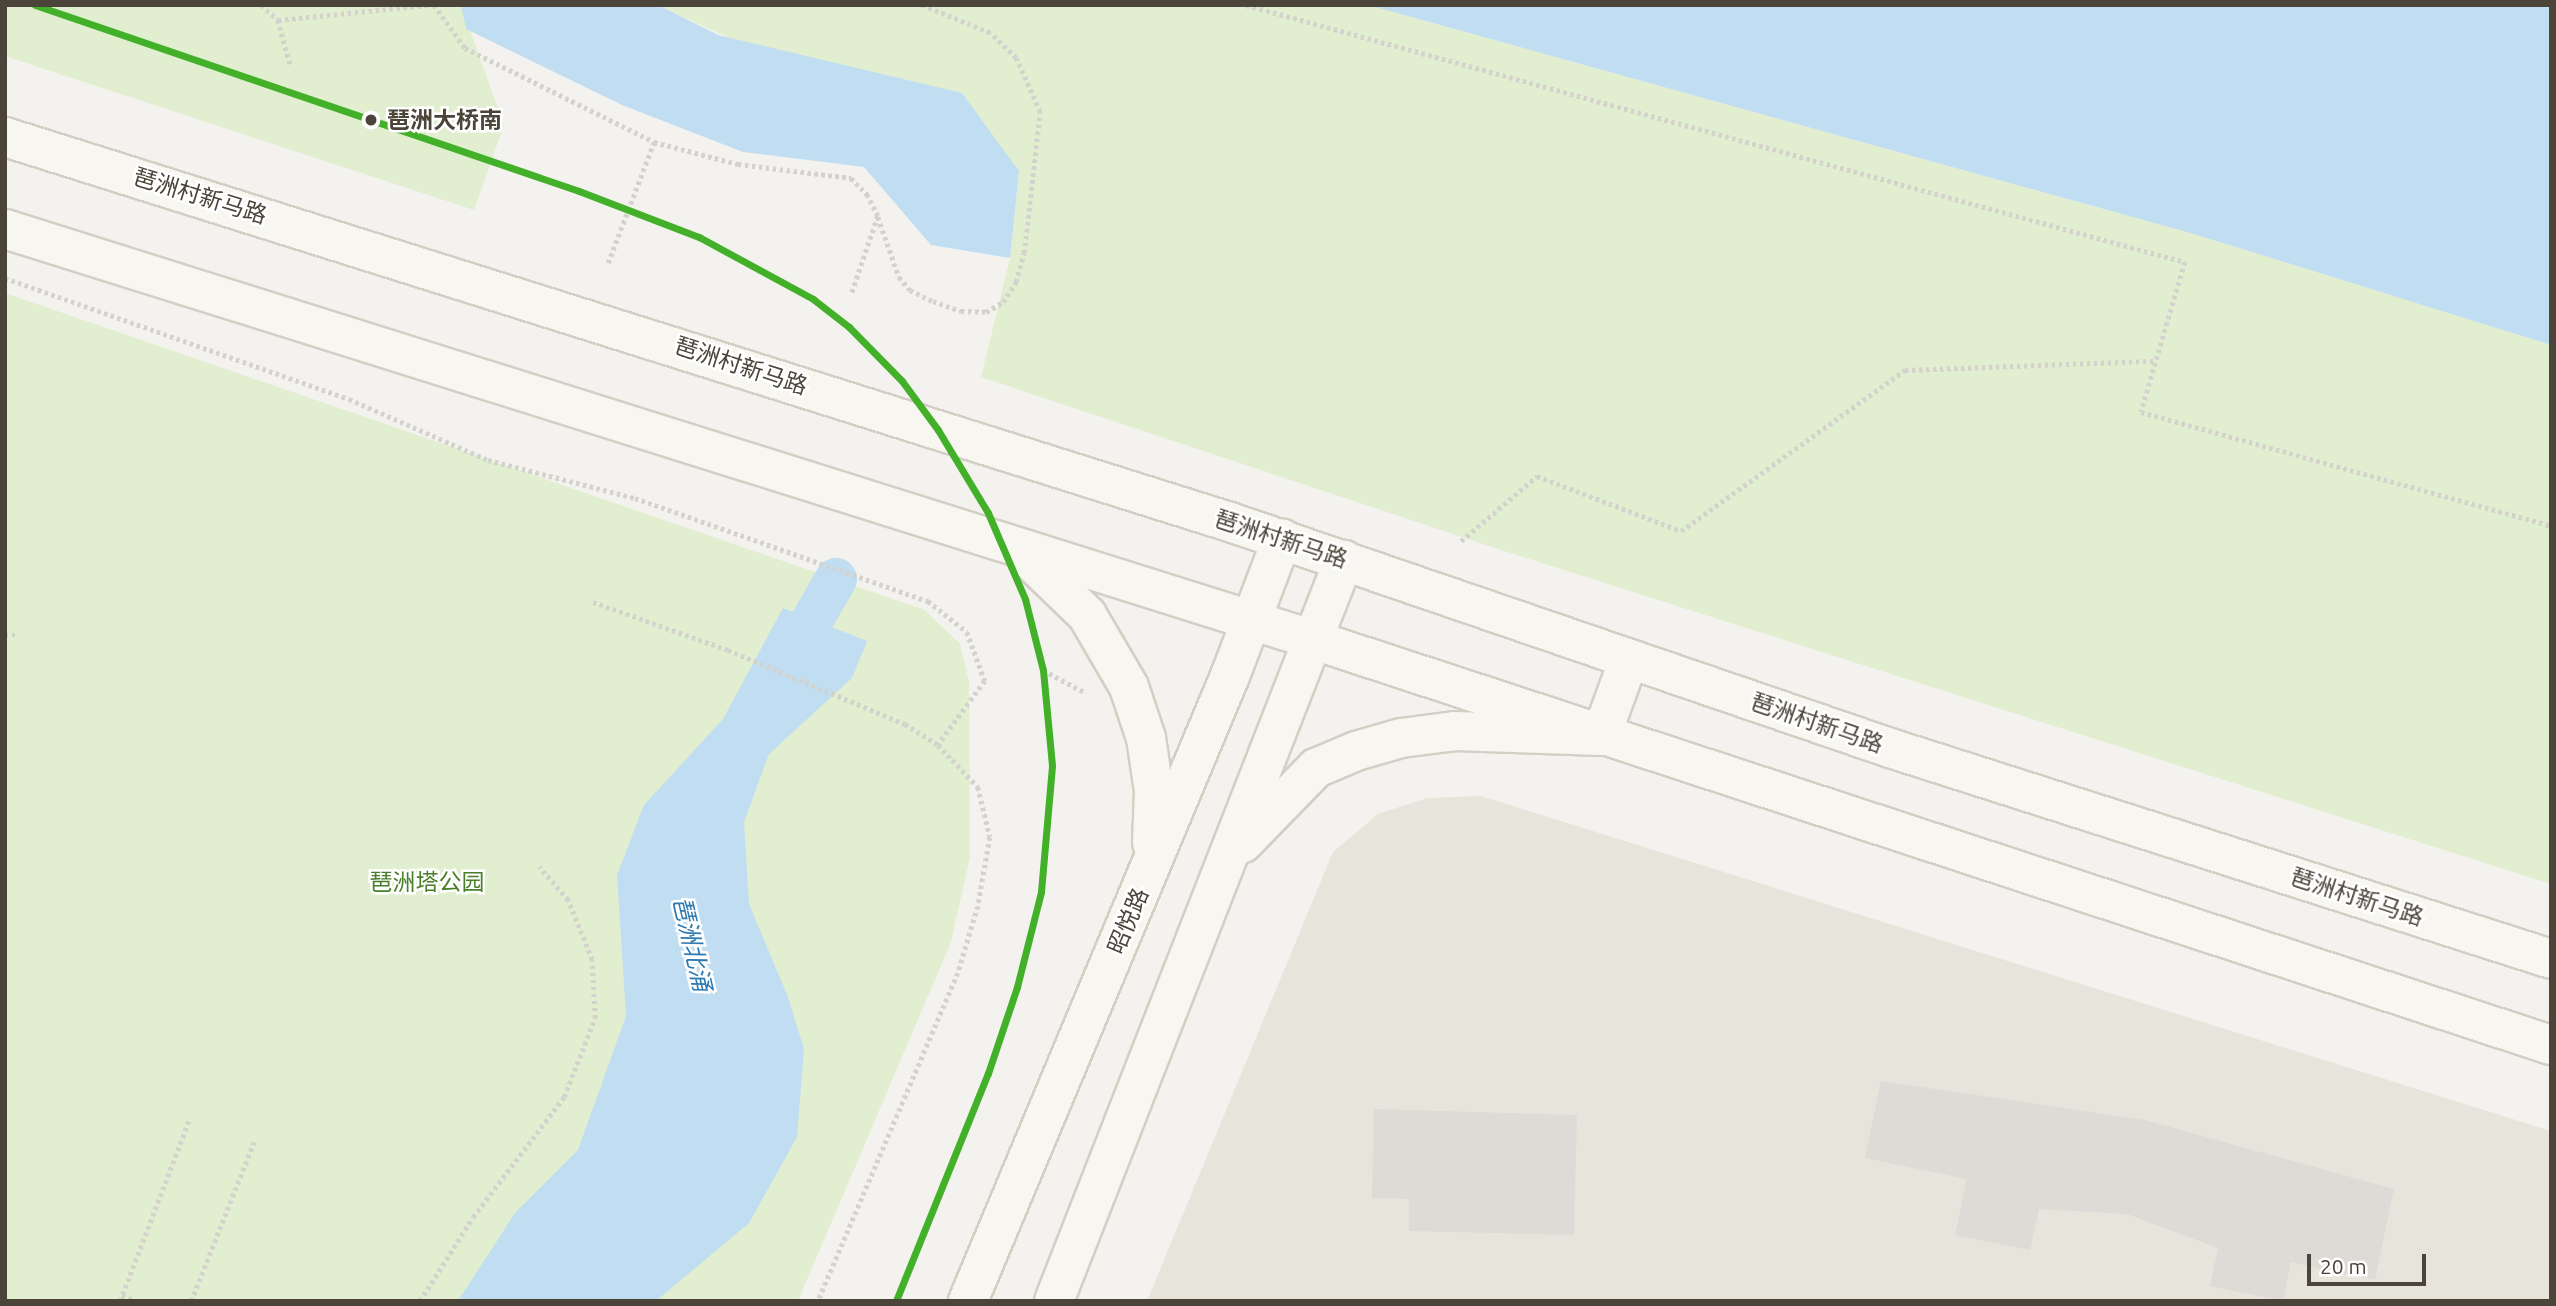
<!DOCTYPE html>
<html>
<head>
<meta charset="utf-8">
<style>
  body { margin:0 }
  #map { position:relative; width:2556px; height:1306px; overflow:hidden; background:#f4f2ee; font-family:Ubuntu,"Noto Sans SC",sans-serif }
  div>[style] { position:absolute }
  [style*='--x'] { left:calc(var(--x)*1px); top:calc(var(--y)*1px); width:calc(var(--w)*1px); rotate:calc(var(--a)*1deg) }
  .residential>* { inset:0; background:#e7e4dc }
  .green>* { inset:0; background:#e1eecf }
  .water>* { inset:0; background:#c0ddf1 }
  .canal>* { height:42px; margin:-21px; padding:0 21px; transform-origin:21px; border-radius:21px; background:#c0ddf1 }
  .building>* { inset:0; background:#dedbd6 }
  .path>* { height:4.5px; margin-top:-2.25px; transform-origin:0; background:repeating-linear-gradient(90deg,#d3d2cc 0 3.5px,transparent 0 7px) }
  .roads { filter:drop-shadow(2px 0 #d3cfc5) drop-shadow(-2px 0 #d3cfc5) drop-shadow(0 2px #d3cfc5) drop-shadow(0 -2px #d3cfc5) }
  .secondary>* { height:38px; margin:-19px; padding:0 19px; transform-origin:19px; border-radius:19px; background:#f7f6f1 }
  .rail-1>* { height:7px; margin:-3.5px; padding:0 3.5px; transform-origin:3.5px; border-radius:3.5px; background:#43b02a }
  .dots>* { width:19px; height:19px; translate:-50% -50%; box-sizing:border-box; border:4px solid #fff; border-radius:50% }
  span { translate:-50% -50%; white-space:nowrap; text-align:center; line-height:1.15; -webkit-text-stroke:5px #fff; paint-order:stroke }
  .stop-label { font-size:23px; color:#4b4439; font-weight:700 }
  .left { translate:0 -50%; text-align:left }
  .street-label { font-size:23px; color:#4b4439 }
  .park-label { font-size:23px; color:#4a7f2a }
  .water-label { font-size:24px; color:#2e7ab2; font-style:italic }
  .frame { position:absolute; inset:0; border:7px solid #4b4439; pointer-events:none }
  .scale { position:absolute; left:2307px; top:1254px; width:119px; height:32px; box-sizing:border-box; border:4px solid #4b4439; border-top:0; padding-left:9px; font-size:21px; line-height:24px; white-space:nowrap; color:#4b4439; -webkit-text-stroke:5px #fff; paint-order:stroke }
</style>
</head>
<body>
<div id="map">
  <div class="residential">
    <i style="clip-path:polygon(1481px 796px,2551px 1131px,2551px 1301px,1147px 1301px,1333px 852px,1378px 814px,1427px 798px)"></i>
  </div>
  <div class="green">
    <i style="clip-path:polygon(5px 5px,461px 5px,504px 125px,474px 210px,5px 56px)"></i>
    <i style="clip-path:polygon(657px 5px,1368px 5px,2194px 234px,2551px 345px,2551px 884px,1501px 550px,981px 377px,1010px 258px,1019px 171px)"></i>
    <i style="clip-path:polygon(5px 293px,925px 610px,960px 644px,969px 682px,970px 857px,951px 942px,798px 1301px,5px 1301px)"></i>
  </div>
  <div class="water">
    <i style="clip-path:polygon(461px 5px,658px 5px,718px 35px,962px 93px,1019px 171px,1010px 258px,931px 245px,864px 167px,743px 152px,622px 105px,466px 29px)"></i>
    <i style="clip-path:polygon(1368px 5px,2551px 5px,2551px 345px,2194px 234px)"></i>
    <i style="clip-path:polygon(783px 608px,867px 641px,852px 678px,769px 754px,744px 822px,749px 904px,788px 997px,804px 1049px,797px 1137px,749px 1223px,656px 1301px,458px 1301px,515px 1213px,578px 1150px,626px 1016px,617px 875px,644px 805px,723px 719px)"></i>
  </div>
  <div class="canal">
    <i style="--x:784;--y:669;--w:104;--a:-60"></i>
  </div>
  <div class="building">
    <i style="clip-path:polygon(1881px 1081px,2145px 1120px,2394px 1189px,2375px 1280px,2291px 1262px,2283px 1301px,2210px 1286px,2218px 1248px,2127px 1214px,2039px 1209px,2030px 1250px,1955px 1235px,1967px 1179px,1865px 1158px)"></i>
    <i style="clip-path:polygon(1374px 1109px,1577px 1115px,1574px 1235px,1409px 1231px,1409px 1199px,1372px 1198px)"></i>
  </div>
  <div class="path">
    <i style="--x:261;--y:5;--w:23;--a:41"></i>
    <i style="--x:278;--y:20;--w:46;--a:74.7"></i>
    <i style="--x:434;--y:5;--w:53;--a:54.2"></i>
    <i style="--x:465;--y:48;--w:211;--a:26.4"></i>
    <i style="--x:654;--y:142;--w:87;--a:14.7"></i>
    <i style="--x:738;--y:164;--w:114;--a:7.1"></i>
    <i style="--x:851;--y:178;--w:23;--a:45"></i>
    <i style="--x:867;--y:194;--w:25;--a:63"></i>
    <i style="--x:878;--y:216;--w:81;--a:108.7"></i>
    <i style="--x:1246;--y:5;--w:974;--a:15.31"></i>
    <i style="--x:2185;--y:262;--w:156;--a:106.3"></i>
    <i style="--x:2141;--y:412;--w:426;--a:15.5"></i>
    <i style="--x:278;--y:20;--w:152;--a:-5.7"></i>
    <i style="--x:878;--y:217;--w:64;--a:70.7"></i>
    <i style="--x:899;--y:277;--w:17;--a:50"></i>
    <i style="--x:910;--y:290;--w:25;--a:26"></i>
    <i style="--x:933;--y:301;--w:30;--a:20"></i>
    <i style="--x:961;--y:311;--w:25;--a:2"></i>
    <i style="--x:986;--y:312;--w:20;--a:-30"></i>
    <i style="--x:1003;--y:302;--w:24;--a:-57"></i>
    <i style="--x:1016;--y:282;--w:30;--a:-75"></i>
    <i style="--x:1024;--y:253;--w:142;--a:-83.5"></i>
    <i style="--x:1040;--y:112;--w:59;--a:-114"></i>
    <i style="--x:1016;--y:58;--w:36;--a:-136"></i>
    <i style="--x:990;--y:33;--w:74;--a:-157.9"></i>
    <i style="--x:608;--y:263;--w:129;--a:-69.2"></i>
    <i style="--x:5;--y:278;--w:365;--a:19.4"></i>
    <i style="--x:349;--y:399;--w:152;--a:23.7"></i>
    <i style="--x:488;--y:460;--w:152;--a:14.5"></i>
    <i style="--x:635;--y:498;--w:311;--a:19.4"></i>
    <i style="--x:928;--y:601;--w:50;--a:38.5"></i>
    <i style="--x:967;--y:632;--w:52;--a:69.8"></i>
    <i style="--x:985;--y:681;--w:79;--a:126.3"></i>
    <i style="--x:1461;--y:541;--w:100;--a:-40.5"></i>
    <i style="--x:1537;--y:476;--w:154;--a:20.9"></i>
    <i style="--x:1681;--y:531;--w:276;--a:-35.7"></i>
    <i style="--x:1905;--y:370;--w:249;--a:-2.1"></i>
    <i style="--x:593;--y:602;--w:143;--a:19.6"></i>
    <i style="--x:728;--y:650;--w:192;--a:22.7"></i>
    <i style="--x:905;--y:724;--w:39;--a:32"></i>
    <i style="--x:938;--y:745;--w:58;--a:46.4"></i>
    <i style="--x:978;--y:787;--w:51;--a:76.5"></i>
    <i style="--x:990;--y:837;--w:70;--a:99.9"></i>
    <i style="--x:978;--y:906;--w:70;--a:106.6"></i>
    <i style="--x:958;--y:973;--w:357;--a:113.1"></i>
    <i style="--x:5;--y:635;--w:11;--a:0"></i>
    <i style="--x:1043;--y:670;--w:47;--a:28.2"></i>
    <i style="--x:122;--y:1295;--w:16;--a:22"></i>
    <i style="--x:120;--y:1301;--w:196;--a:-69.1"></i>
    <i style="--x:191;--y:1301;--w:171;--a:-68.4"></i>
    <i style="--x:420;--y:1301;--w:99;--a:-57.8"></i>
    <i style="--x:473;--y:1217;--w:151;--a:-52.8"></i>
    <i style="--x:564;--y:1097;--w:85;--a:-68.6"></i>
    <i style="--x:595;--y:1018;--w:58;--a:-93"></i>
    <i style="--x:592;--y:960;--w:65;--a:-111.8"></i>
    <i style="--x:568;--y:900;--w:44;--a:-131.3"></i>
  </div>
  <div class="roads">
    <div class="secondary">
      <i style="--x:5;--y:137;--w:1284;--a:17.45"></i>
      <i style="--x:1230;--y:522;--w:698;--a:18.9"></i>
      <i style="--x:1890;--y:748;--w:694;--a:17.7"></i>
      <i style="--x:5;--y:229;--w:1372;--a:17.43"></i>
      <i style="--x:1314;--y:640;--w:1302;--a:18.13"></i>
      <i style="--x:1026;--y:556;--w:85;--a:44"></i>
      <i style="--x:1087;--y:615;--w:83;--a:59.7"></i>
      <i style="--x:1129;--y:687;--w:54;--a:71.6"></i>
      <i style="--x:1146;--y:738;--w:54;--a:81.4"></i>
      <i style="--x:1154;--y:791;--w:52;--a:92.2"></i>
      <i style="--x:1243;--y:843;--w:105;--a:-45.8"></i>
      <i style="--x:1316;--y:768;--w:43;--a:-23"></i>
      <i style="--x:1356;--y:751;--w:47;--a:-16.1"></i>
      <i style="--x:1401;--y:738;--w:54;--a:-7.4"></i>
      <i style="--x:1455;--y:731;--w:146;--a:2"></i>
      <i style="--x:1601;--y:736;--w:82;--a:-70"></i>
      <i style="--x:968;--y:1301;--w:678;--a:-67.26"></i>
      <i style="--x:1230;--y:676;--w:147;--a:-69.2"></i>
      <i style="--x:1054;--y:1301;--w:796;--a:-68.63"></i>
    </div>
  </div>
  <div class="rail-1">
    <i style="--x:35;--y:5;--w:575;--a:18.88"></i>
    <i style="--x:579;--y:191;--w:129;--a:21"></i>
    <i style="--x:699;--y:237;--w:130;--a:28.5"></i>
    <i style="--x:813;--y:299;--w:46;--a:37.9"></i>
    <i style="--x:849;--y:327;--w:76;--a:45.5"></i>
    <i style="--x:902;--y:381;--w:61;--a:53.7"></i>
    <i style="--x:938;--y:430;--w:97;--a:58.9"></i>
    <i style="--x:988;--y:513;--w:94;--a:66.7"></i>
    <i style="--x:1025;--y:599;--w:73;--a:75.8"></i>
    <i style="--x:1043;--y:670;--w:96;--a:84.6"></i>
    <i style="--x:1052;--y:766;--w:126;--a:95"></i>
    <i style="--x:1041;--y:892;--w:98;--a:104.2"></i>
    <i style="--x:1017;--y:987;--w:91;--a:108.6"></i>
    <i style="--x:988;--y:1073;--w:246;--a:112"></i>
  </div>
  <div class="dots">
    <i style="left:371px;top:120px;background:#4b4439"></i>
  </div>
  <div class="stop-label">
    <span class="left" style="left:387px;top:120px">琶洲大桥南</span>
  </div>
  <div class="street-label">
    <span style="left:200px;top:196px;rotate:17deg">琶洲村新马路</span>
    <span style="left:741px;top:366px;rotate:18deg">琶洲村新马路</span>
    <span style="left:1281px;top:539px;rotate:18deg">琶洲村新马路</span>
    <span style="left:1817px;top:723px;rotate:19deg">琶洲村新马路</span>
    <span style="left:2357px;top:897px;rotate:18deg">琶洲村新马路</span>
    <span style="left:1128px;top:921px;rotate:-67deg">昭悦路</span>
  </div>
  <div class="park-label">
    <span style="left:427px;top:882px">琶洲塔公园</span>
  </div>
  <div class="water-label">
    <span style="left:692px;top:944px;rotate:77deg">琶洲北涌</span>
  </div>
  <div class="frame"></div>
  <div class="scale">20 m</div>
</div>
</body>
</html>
